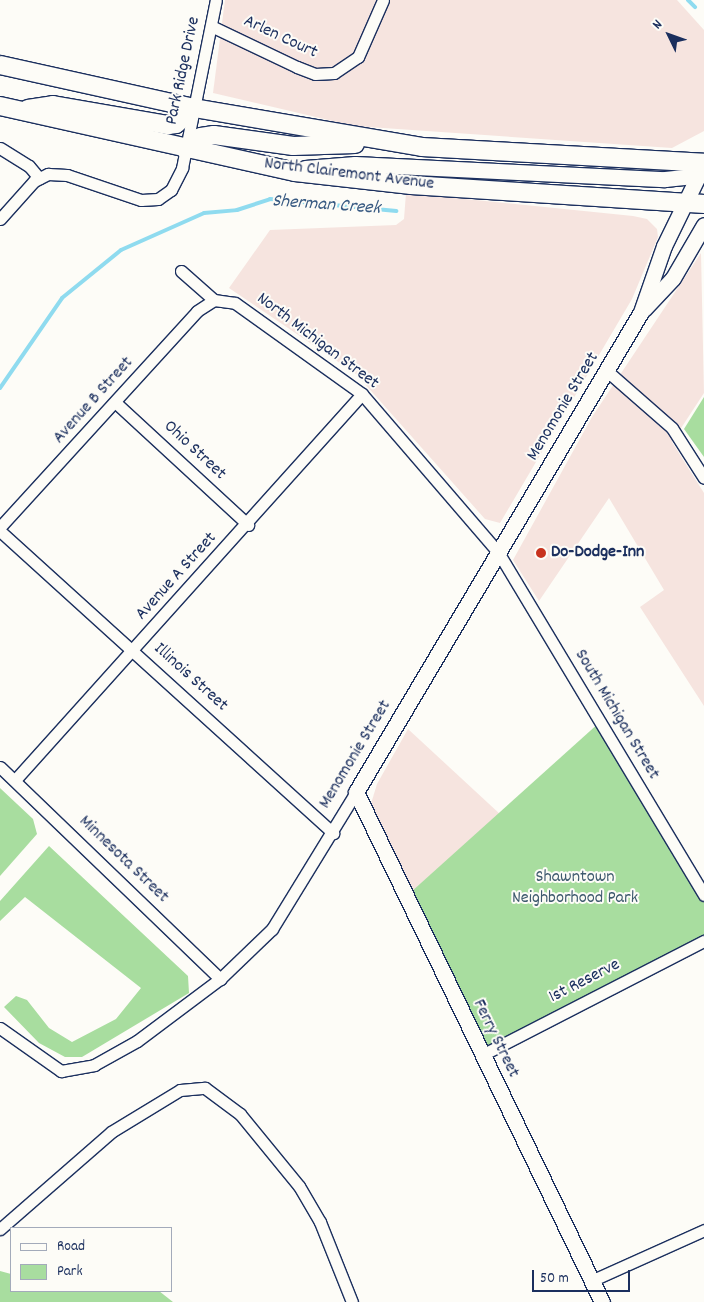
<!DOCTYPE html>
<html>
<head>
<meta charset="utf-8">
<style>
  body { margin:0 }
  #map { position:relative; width:704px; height:1302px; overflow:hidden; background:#fdfcf7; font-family:Dekko,sans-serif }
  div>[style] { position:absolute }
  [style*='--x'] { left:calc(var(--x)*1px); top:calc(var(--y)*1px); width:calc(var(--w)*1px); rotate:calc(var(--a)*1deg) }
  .built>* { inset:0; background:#f6e4df }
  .green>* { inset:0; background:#a8dd9f }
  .stream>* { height:4px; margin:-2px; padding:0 2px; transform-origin:2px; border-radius:2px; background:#8fdbef }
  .roads { filter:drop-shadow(1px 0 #1b2f5e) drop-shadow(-1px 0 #1b2f5e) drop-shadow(0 1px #1b2f5e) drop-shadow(0 -1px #1b2f5e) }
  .minor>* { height:11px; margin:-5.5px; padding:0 5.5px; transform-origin:5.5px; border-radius:5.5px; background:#fdfcf7 }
  .secondary>* { height:15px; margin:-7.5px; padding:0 7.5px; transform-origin:7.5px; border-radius:7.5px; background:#fdfcf7 }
  .primary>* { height:18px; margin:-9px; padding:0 9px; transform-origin:9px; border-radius:9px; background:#fdfcf7 }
  .dots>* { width:14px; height:14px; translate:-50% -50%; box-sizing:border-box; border:2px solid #fdfcf7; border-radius:50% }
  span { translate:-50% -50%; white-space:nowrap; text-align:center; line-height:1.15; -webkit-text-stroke:4px #fdfcf7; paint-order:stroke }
  .street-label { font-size:18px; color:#1b2f5e }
  .poi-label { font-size:18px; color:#1b2f5e; font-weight:700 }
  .left { translate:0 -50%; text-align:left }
  .park-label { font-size:18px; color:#3e5a6e }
  .water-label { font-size:19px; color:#385a82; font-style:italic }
  .legend { position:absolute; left:10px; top:1227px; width:162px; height:65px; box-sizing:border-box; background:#fdfcf7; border:1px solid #a3aaba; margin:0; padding:6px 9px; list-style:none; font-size:15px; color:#1b2f5e }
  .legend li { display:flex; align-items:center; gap:10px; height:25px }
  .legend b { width:25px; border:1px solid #a3aaba }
  .north { position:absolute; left:644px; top:10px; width:50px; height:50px; -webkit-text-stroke:4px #fdfcf7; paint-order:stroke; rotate:312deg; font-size:14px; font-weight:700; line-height:20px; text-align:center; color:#1b2f5e }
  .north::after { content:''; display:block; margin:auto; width:18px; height:22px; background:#1b2f5e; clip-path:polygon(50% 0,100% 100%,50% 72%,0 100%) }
  .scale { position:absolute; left:532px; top:1270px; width:98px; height:22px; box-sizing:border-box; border:2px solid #1b2f5e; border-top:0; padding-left:6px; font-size:15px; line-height:18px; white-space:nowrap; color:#1b2f5e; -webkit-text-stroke:4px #fdfcf7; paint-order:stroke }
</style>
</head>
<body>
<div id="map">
  <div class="built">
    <i style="clip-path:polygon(225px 0,677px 0,704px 30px,704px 131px,672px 148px,354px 126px,213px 93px)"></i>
    <i style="clip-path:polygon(406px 193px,633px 216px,647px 219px,657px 229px,658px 237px,632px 299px,500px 523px,485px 519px,356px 374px,229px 288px,270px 230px,396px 225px,404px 219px)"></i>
    <i style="clip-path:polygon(701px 253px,704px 393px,672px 442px,704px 493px,704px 706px,640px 607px,664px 590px,609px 498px,539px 601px,513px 560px,592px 417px)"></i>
    <i style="clip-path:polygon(408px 729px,501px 815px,411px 892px,370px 807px,377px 784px)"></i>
  </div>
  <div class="green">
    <i style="clip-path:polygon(704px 397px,704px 457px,684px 429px)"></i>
    <i style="clip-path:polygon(600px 722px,704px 896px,704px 941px,482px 1055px,411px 892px)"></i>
    <i style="clip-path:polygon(0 788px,33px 819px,37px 834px,0 876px)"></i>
    <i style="clip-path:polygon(49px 846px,188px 976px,189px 993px,82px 1057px,65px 1057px,39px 1043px,4px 1007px,16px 996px,27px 1000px,49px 1028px,72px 1042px,116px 1019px,141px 988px,25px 897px,0 921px,0 901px)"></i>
    <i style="clip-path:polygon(0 1271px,11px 1274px,11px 1291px,159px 1291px,173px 1302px,0 1302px)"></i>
  </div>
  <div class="stream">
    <i style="--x:688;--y:0;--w:10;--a:45"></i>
    <i style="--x:0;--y:388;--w:109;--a:-55.4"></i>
    <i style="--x:62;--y:298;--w:76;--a:-39.1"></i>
    <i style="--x:121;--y:250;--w:91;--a:-24"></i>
    <i style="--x:204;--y:213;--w:33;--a:-5"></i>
    <i style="--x:237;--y:210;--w:35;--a:-18"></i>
    <i style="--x:270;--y:199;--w:127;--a:5.4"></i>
  </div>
  <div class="roads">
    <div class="minor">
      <i style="--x:211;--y:26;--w:95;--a:25.5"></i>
      <i style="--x:297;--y:67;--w:19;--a:21"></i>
      <i style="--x:315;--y:74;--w:19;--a:-3"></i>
      <i style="--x:334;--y:73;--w:29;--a:-34"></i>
      <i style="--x:358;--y:57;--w:62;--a:-66.3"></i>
      <i style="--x:0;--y:148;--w:34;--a:32"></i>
      <i style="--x:29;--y:166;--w:16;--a:50"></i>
      <i style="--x:0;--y:219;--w:51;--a:-48.2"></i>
      <i style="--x:34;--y:181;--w:16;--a:-27"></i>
      <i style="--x:48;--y:174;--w:19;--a:3"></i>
      <i style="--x:67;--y:175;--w:78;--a:18.7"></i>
      <i style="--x:141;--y:200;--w:17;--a:-3"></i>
      <i style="--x:158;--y:199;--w:16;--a:-35"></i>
      <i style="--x:171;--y:190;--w:25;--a:-63"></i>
      <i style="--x:182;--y:168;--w:171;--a:-78.6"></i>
      <i style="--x:181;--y:271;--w:44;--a:41.3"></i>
      <i style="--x:607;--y:371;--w:86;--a:41.2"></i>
      <i style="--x:672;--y:428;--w:59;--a:57.4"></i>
      <i style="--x:116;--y:403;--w:180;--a:42.7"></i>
      <i style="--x:0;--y:527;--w:292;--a:-47.6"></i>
      <i style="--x:197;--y:311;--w:20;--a:-33"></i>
      <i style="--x:214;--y:300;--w:21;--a:8"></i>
      <i style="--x:235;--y:303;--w:156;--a:35.6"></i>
      <i style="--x:362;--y:394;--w:208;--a:49.3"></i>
      <i style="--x:498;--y:552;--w:400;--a:59"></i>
      <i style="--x:0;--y:531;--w:450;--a:42.2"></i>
      <i style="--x:0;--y:767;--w:306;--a:43.9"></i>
      <i style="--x:15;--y:780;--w:519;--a:-48.05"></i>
      <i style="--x:0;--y:1028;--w:75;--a:35.2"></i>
      <i style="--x:61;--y:1071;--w:34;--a:-10"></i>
      <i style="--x:94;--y:1065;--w:49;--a:-29.2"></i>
      <i style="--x:137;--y:1041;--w:104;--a:-36.8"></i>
      <i style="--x:220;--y:979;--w:72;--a:-43.9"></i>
      <i style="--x:272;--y:929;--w:161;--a:-58.5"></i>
      <i style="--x:482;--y:1055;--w:250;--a:-27.2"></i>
      <i style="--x:0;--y:1229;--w:147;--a:-41.1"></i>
      <i style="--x:111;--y:1132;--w:81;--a:-31.3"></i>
      <i style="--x:180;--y:1090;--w:25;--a:-5"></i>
      <i style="--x:205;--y:1088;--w:44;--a:36.6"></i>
      <i style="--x:240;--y:1114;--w:93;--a:50.7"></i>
      <i style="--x:299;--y:1186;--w:42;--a:59.7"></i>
      <i style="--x:320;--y:1222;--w:86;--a:68.2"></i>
      <i style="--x:593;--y:1280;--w:122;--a:-24.2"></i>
    </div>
    <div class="secondary">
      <i style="--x:305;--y:168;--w:50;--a:-4.6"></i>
      <i style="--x:355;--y:164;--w:310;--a:2.8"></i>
      <i style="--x:665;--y:179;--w:38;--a:-6"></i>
      <i style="--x:644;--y:309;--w:42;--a:-46.9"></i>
      <i style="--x:673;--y:278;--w:61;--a:-59.7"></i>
      <i style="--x:602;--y:1302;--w:566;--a:-115.75"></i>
      <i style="--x:356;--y:792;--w:558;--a:-59.3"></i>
      <i style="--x:641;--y:312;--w:70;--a:-70.8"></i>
      <i style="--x:664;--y:246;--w:91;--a:-64"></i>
    </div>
    <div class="primary">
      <i style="--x:0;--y:65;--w:199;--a:12.5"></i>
      <i style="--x:194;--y:108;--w:231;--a:9.7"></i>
      <i style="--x:422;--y:147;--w:282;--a:3.2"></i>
      <i style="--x:0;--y:106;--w:302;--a:12.6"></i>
      <i style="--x:295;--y:172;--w:117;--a:6.4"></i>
      <i style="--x:411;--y:185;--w:294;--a:3.7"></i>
      <i style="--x:28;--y:109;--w:25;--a:-9"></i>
      <i style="--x:53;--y:105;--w:117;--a:9.9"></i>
      <i style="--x:168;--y:125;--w:8;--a:-7"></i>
      <i style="--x:176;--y:124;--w:24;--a:-42"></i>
      <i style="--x:186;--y:150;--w:20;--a:-41"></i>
      <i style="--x:201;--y:137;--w:13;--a:-9"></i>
      <i style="--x:214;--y:135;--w:80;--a:7.9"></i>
      <i style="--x:293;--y:146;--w:62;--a:-1.8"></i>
    </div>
  </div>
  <div class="dots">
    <i style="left:541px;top:553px;background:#c8321e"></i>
  </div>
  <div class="street-label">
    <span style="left:280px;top:38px;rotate:25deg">Arlen Court</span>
    <span style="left:184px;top:71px;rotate:-78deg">Park Ridge Drive</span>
    <span style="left:349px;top:175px;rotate:7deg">North Clairemont Avenue</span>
    <span style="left:317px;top:342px;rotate:37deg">North Michigan Street</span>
    <span style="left:94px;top:401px;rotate:-48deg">Avenue B Street</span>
    <span style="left:564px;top:407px;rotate:-59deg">Menomonie Street</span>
    <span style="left:194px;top:451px;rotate:43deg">Ohio Street</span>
    <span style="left:177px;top:577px;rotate:-48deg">Avenue A Street</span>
    <span style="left:190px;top:678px;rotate:42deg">Illinois Street</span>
    <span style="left:616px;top:715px;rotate:59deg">South Michigan Street</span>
    <span style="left:356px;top:755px;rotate:-59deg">Menomonie Street</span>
    <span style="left:123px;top:860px;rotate:44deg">Minnesota Street</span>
    <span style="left:585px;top:982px;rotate:-27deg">1st Reserve</span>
    <span style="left:495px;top:1039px;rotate:64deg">Ferry Street</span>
  </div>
  <div class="poi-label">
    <span class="left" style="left:551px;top:553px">Do-Dodge-Inn</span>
  </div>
  <div class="park-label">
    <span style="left:575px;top:889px">Shawntown<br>Neighborhood Park</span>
  </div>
  <div class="water-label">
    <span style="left:326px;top:206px;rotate:4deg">Sherman Creek</span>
  </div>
  <ul class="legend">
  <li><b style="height:6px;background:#fdfcf7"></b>Road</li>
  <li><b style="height:14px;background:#a8dd9f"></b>Park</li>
  </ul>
  <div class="north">N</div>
  <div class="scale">50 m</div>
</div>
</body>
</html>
